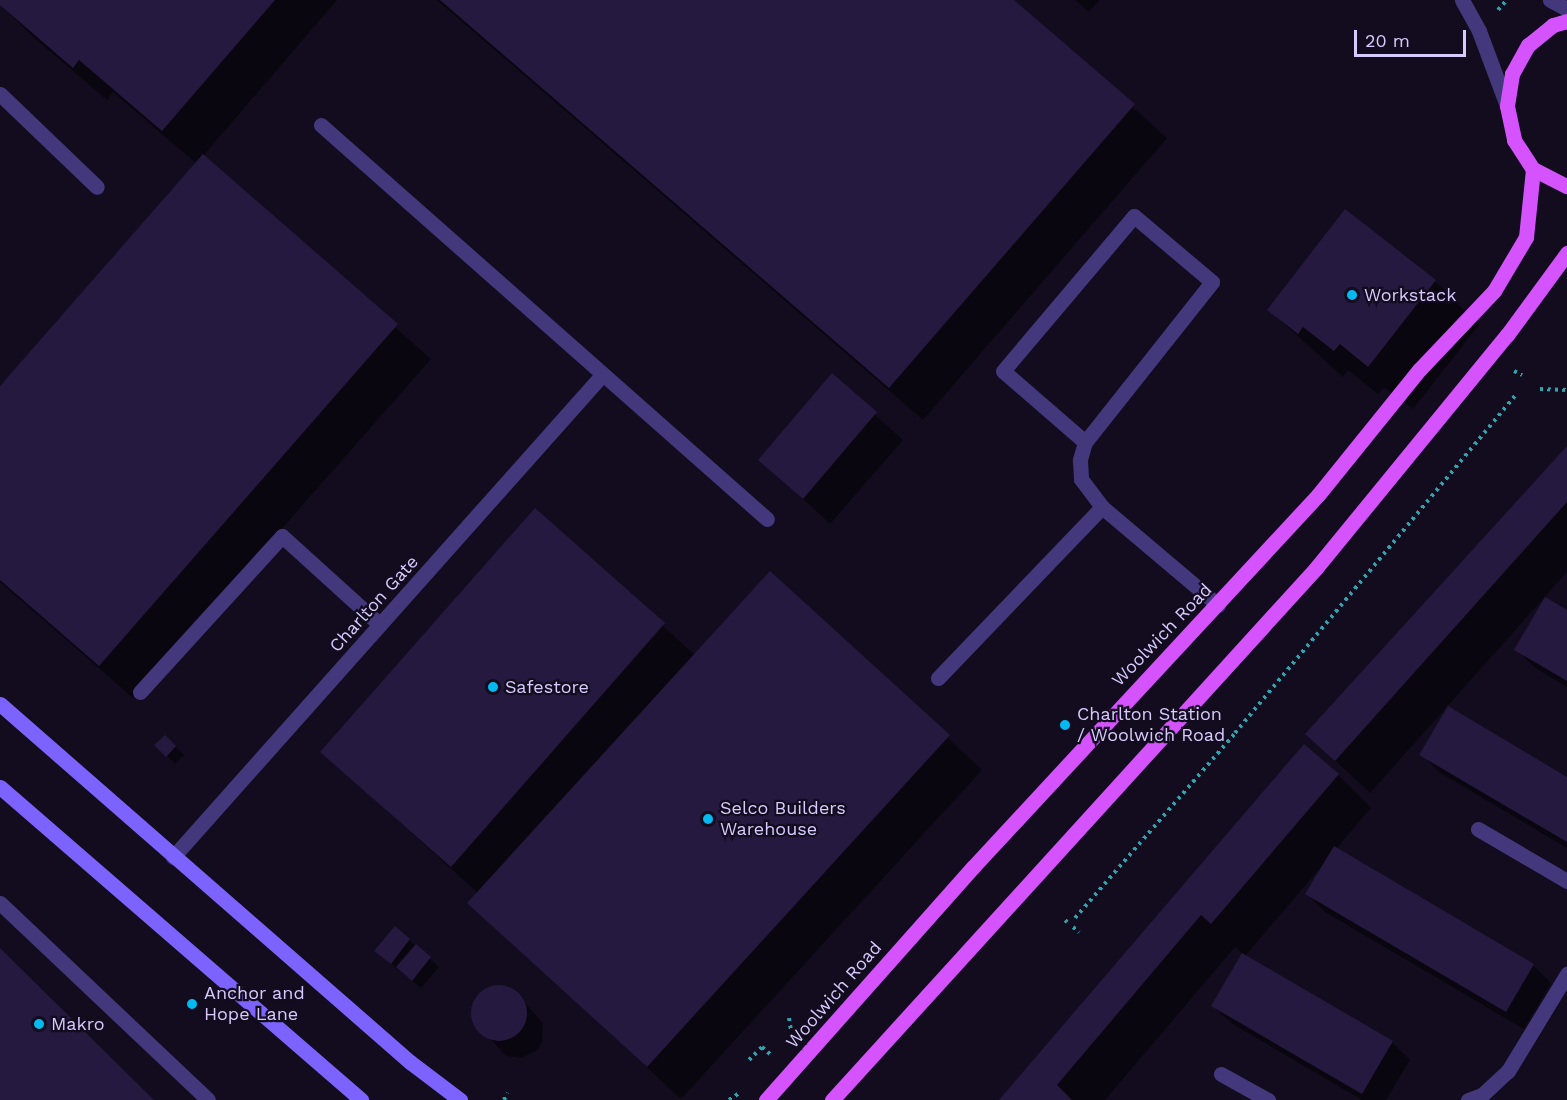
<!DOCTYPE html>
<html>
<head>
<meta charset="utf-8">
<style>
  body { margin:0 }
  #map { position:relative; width:1567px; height:1100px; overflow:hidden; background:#120c1e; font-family:"Work Sans",sans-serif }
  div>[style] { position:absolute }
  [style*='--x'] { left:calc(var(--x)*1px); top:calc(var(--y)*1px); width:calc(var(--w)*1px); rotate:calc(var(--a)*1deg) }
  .shadow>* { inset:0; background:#0007 }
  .building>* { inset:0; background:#26193f }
  .round { border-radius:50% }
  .path>* { height:4px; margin-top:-2px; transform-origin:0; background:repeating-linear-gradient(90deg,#2fa4ae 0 3px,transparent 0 7.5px) }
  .lane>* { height:15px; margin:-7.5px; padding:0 7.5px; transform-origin:7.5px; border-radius:7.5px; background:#44387d }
  .street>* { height:15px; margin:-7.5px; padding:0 7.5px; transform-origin:7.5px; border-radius:7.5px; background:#44387d }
  .secondary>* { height:15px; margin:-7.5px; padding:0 7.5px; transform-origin:7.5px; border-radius:7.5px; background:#7c63fd }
  .primary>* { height:15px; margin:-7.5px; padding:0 7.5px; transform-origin:7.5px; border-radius:7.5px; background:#d553fd }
  .dots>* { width:16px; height:16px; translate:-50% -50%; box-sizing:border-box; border:3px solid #120c1e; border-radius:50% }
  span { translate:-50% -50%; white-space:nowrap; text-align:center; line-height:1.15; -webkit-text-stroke:4.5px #120c1e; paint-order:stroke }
  .poi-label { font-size:18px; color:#d7cafe }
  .left { translate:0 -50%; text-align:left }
  .street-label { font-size:18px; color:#d7cafe }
  .scale { position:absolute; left:1354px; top:30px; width:112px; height:27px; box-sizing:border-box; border:3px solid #d7cafe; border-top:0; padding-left:8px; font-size:18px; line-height:21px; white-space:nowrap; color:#d7cafe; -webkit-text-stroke:4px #120c1e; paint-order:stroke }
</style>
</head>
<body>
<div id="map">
  <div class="shadow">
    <i style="clip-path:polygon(2px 0,337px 0,203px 156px,431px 359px,133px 698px,0 582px,0 388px,197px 164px,113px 92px,107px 100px,32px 36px,0 4px)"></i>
    <i style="clip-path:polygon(437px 0,1012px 0,1167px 138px,923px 420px)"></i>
    <i style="clip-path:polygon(1075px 0,1100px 0,1089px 12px)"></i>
    <i style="clip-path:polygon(1346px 212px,1435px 281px,1479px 325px,1413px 409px,1384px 387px,1378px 394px,1348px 370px,1343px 377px,1269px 310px)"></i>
    <i style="clip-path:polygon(832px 376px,903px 440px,830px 524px,760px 459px)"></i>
    <i style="clip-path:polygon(1567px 448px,1567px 572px,1370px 793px,1307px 734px)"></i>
    <i style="clip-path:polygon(535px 510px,695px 655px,770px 573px,982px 770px,681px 1099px,469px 903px,478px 893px,322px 752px)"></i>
    <i style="clip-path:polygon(1567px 612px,1567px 687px,1534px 667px,1516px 649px)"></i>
    <i style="clip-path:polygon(165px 737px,184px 755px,175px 764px,156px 745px)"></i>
    <i style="clip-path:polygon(1421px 754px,1567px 778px,1567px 848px,1439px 772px)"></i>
    <i style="clip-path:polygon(1338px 775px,1371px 808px,1336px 849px,1533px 965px,1551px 983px,1524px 1029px,1325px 912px,1307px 894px,1321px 867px,1245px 956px,1392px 1042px,1410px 1060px,1386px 1100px,1362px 1100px,1231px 1023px,1213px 1006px,1243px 954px,1235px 947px,1105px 1100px,1001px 1100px)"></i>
    <i style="clip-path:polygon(409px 940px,439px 967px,421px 988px,385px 959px)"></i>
    <i style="clip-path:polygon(495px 986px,513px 990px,543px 1023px,542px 1042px,537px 1050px,522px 1058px,506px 1056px,472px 1018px,479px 994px)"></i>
  </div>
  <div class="building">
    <i style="clip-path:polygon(0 0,275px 0,162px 131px,79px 60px,73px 68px,0 5px)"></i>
    <i style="clip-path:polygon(440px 0,1014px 0,1135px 104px,889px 388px)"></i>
    <i style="clip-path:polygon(203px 154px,398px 324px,99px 666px,0 580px,0 386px)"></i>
    <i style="clip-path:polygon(1345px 209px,1436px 280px,1368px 367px,1340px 344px,1334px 351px,1303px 327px,1298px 334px,1267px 310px)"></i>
    <i style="clip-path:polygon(832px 373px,877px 412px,803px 499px,758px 460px)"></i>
    <i style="clip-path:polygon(1567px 446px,1567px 502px,1335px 761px,1305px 734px)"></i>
    <i style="clip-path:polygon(535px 508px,665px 623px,451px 867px,320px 752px)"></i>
    <i style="clip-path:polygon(770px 571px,950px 735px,647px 1067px,467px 903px)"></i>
    <i style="clip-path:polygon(1545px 597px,1567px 610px,1567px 681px,1514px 650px)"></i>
    <i style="clip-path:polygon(1448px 706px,1567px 777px,1567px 842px,1419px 755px)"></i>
    <i style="clip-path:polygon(165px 735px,176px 746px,166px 757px,154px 745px)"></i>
    <i style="clip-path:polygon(1304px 744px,1339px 774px,1211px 924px,1201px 915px,1057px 1085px,1072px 1100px,999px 1100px)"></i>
    <i style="clip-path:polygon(1334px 846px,1534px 964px,1506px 1012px,1305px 894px)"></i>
    <i style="clip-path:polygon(395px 926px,410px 939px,391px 964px,374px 951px)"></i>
    <i style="clip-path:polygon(416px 944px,431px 957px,412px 981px,396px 967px)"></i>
    <i style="clip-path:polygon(0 948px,154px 1100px,0 1100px)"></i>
    <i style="clip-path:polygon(1242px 953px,1393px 1041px,1362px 1094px,1211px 1006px)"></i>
    <i class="round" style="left:471px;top:985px;width:56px;height:56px"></i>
  </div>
  <div class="path">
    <i style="--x:1498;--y:10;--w:11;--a:-49"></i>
    <i style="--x:1514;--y:371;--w:9;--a:27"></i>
    <i style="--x:1540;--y:389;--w:27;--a:2"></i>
    <i style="--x:1075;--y:918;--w:245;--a:-49.1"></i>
    <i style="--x:1235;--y:733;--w:440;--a:-50.3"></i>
    <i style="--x:1065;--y:920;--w:3;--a:45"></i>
    <i style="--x:1073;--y:927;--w:8;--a:40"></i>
    <i style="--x:789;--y:1018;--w:13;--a:81"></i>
    <i style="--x:749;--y:1060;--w:18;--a:-45"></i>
    <i style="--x:762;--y:1047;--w:11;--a:41"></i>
    <i style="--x:504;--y:1100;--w:8;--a:-67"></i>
    <i style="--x:729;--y:1100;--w:14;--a:-34"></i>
  </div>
  <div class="lane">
    <i style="--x:0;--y:94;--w:134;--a:43.8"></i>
    <i style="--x:321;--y:125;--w:595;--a:41.46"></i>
    <i style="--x:1085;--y:442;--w:108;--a:-139.1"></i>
    <i style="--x:1003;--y:371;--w:203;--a:-49.8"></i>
    <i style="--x:1134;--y:216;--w:102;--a:40.2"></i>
    <i style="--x:1212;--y:282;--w:204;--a:128.4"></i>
    <i style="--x:1085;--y:442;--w:19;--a:106"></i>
    <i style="--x:1080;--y:460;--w:19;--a:87"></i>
    <i style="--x:1081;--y:479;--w:35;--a:53"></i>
    <i style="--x:1102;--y:507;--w:152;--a:40.2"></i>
    <i style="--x:938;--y:678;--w:237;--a:-46.2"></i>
    <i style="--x:140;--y:692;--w:211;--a:-47.7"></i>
    <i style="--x:282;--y:536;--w:132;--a:42.2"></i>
    <i style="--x:0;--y:903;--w:286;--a:43.4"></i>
  </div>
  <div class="street">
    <i style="--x:1462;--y:0;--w:35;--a:61"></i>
    <i style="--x:1479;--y:31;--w:80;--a:69.5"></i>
    <i style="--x:1550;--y:0;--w:19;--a:28"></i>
    <i style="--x:1478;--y:829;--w:103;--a:30.3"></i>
    <i style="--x:173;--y:857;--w:645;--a:-48.33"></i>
    <i style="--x:1221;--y:1074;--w:54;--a:29"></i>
    <i style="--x:1468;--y:1100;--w:15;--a:-20"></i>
    <i style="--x:1482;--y:1095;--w:35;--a:-43"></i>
    <i style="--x:1508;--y:1071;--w:114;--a:-58.7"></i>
  </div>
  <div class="secondary">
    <i style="--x:0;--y:704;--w:544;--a:41.13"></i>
    <i style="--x:410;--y:1062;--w:63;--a:37.2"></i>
    <i style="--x:0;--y:787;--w:478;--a:40.9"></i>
  </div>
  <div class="primary">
    <i style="--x:1567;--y:21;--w:15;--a:164"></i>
    <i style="--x:1553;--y:25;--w:32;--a:141"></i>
    <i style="--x:1528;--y:45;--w:33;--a:119"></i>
    <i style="--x:1512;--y:74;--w:32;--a:99"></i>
    <i style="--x:1507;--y:106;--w:35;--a:78"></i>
    <i style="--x:1514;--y:140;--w:35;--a:57"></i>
    <i style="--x:1533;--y:169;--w:38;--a:27"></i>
    <i style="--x:766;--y:1100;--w:312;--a:-48.4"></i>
    <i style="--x:973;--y:867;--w:507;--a:-47.16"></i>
    <i style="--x:1318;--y:495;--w:161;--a:-51.1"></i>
    <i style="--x:1419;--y:370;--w:109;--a:-46.5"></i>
    <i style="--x:1494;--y:291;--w:63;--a:-59.3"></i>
    <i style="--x:1526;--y:237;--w:68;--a:-84.1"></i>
    <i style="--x:832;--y:1100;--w:719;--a:-47.7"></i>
    <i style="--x:1316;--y:568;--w:301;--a:-50.7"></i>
    <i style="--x:1507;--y:335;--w:102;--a:-53.8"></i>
  </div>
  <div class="dots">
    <i style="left:1352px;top:295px;background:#03b9f1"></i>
    <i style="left:493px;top:687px;background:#03b9f1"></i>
    <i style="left:1065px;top:725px;background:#03b9f1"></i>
    <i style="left:708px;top:819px;background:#03b9f1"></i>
    <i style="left:192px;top:1004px;background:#03b9f1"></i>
    <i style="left:39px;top:1024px;background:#03b9f1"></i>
  </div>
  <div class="poi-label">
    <span class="left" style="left:1364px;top:295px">Workstack</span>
    <span class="left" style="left:505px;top:687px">Safestore</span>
    <span class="left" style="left:1077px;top:725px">Charlton Station<br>/ Woolwich Road</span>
    <span class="left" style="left:720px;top:819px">Selco Builders<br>Warehouse</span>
    <span class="left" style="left:204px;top:1004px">Anchor and<br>Hope Lane</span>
    <span class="left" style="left:51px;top:1024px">Makro</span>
  </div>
  <div class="street-label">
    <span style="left:374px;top:604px;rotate:-48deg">Charlton Gate</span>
    <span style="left:1162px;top:635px;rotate:-46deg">Woolwich Road</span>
    <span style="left:834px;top:995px;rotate:-49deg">Woolwich Road</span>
  </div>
  <div class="scale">20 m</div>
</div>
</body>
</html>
